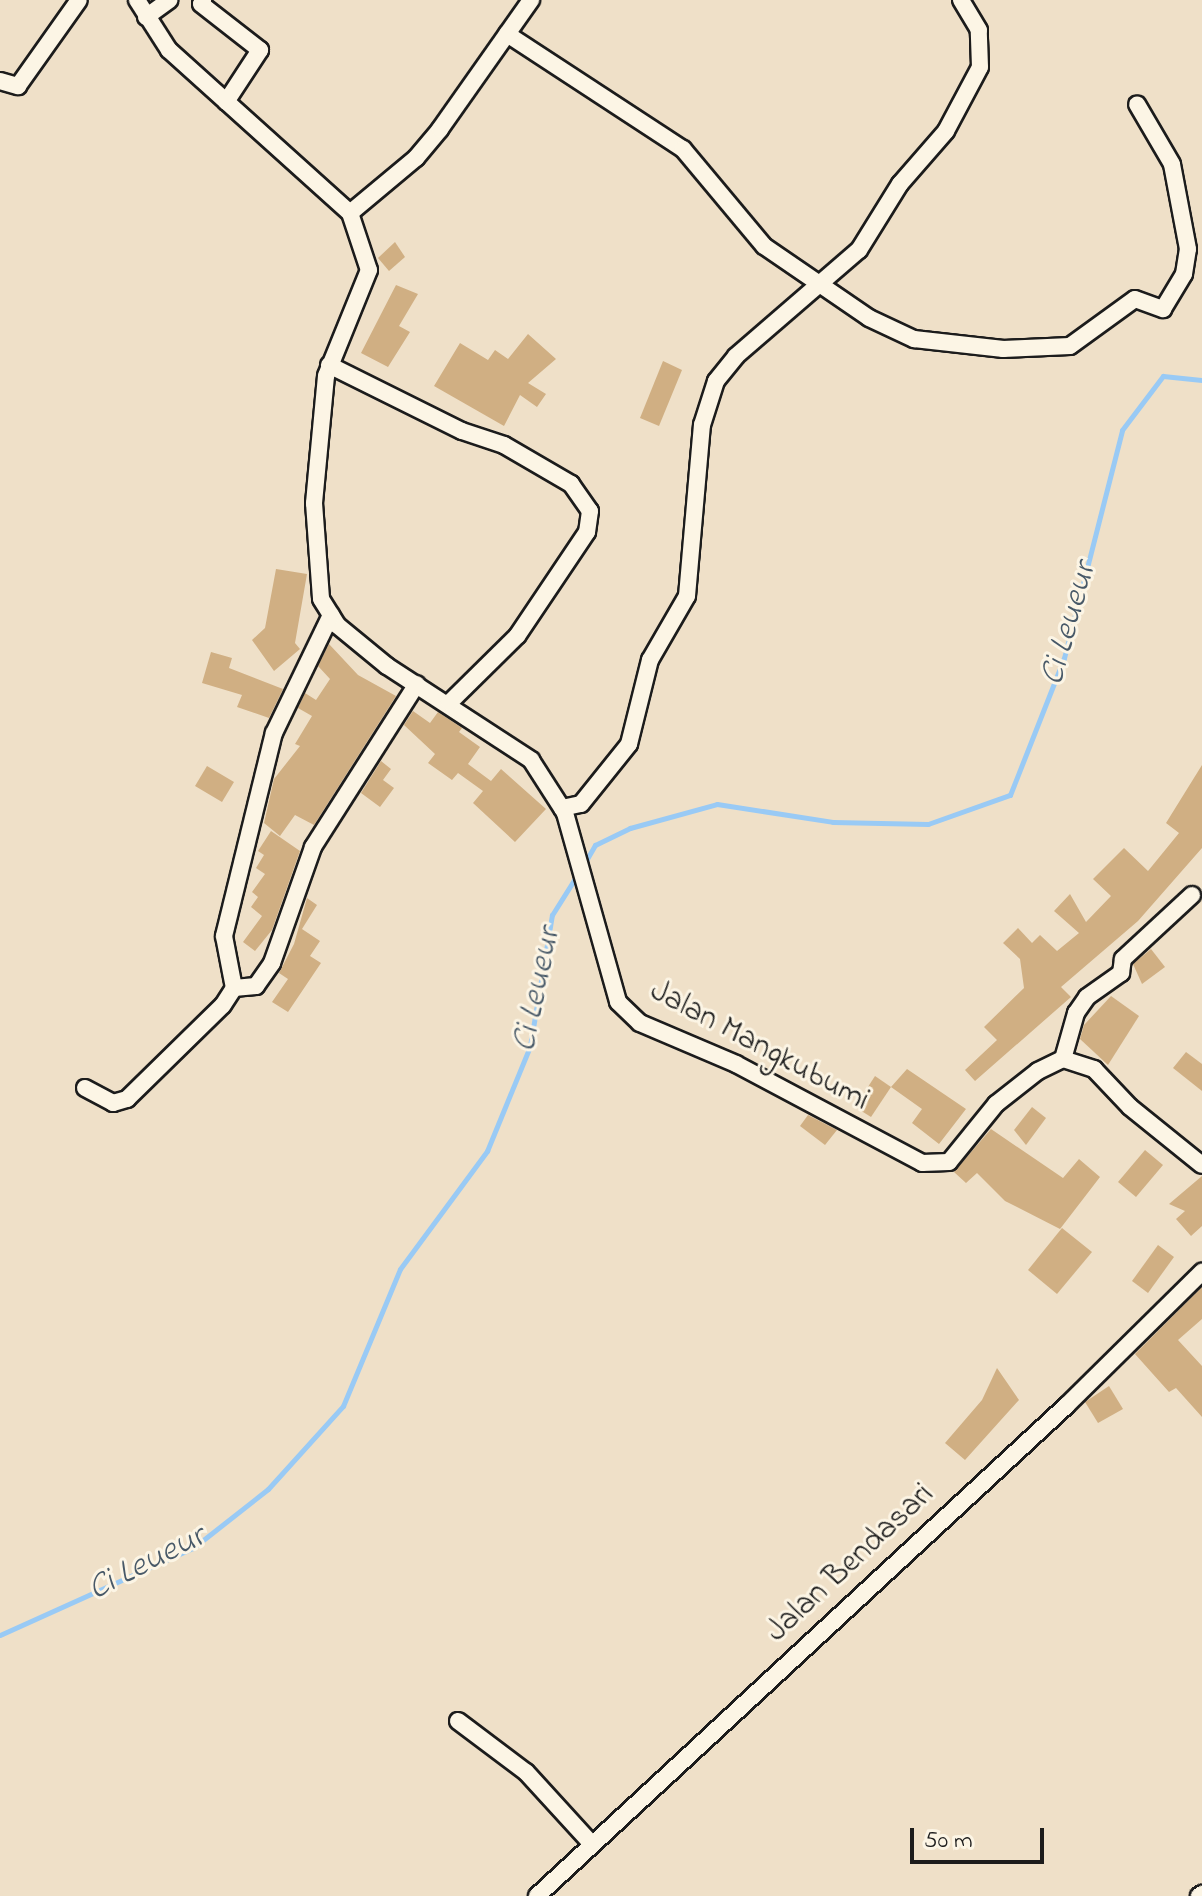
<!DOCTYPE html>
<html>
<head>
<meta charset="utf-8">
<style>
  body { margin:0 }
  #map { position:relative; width:1202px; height:1896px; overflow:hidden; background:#efe0c8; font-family:"Indie Flower",sans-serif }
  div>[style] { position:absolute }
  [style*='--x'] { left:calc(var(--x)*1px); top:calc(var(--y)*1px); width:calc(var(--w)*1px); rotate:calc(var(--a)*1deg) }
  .stream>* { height:5px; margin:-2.5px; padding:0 2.5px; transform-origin:2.5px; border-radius:2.5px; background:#99caf5 }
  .building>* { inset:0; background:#d0af83 }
  .roads { filter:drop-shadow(2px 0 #1c1c1c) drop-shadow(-2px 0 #1c1c1c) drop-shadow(0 2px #1c1c1c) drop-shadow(0 -2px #1c1c1c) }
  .minor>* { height:16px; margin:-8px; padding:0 8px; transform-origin:8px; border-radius:8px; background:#fcf5e5 }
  span { translate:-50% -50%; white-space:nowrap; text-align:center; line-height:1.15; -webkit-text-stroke:6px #fcf5e5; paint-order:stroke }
  .street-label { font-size:32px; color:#1c1c1c }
  .water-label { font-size:34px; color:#485968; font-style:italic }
  .scale { position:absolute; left:910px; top:1828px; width:134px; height:36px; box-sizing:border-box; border:4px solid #1c1c1c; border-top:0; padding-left:10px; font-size:24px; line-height:28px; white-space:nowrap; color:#1c1c1c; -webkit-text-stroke:6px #fcf5e5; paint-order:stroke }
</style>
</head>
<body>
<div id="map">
  <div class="stream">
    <i style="--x:584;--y:864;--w:22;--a:-60"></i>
    <i style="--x:595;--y:845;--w:39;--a:-26"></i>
    <i style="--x:630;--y:828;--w:90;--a:-15.4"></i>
    <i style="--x:717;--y:804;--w:117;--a:8.8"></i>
    <i style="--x:833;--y:822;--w:95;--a:1.2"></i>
    <i style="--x:928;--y:824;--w:87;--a:-19.5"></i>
    <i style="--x:1010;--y:795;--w:147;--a:-68.5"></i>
    <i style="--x:1064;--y:658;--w:235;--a:-75.7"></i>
    <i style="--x:1122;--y:430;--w:68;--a:-52.8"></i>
    <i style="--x:1163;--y:376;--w:39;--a:6"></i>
    <i style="--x:0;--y:1635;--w:212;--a:-24.3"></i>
    <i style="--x:193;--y:1548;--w:95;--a:-38.2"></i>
    <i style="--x:268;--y:1489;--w:112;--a:-47.9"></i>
    <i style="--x:343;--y:1406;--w:148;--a:-67.4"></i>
    <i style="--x:400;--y:1269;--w:147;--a:-53.6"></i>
    <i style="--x:487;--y:1151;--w:113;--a:-67.7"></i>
    <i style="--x:530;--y:1046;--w:133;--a:-80.5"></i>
    <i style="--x:552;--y:915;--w:51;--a:-57.9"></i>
  </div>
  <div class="building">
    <i style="clip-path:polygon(395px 242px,405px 257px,389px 271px,378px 258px)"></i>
    <i style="clip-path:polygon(396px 285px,418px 294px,399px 326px,410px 332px,388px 367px,361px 353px)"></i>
    <i style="clip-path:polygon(528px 334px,556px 359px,528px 383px,546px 394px,537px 407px,520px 395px,504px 426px,434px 386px,460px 343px,488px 360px,495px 350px,508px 359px)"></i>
    <i style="clip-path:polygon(663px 361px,682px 370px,659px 426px,640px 418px)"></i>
    <i style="clip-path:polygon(276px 569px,307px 574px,295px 643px,300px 649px,274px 671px,252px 640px,265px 628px)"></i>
    <i style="clip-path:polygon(329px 644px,358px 675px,396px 696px,314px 825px,295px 815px,280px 836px,264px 823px,274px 779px,300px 746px,295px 744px,312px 716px,298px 708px,305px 693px,316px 700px,330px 679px,318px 666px)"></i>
    <i style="clip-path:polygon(211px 652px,232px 658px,229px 668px,283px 689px,269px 718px,237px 707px,242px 695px,202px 683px)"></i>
    <i style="clip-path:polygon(413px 711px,430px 723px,438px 712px,462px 728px,459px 732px,480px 747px,468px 764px,491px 781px,501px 769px,546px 809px,515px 842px,473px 803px,483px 791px,458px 773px,452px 780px,428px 763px,435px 754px,404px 725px)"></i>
    <i style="clip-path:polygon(381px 761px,391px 769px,383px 780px,394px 788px,380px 807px,361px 793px)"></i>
    <i style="clip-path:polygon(1202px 765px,1202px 848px,1138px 921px,1061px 987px,1071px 997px,975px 1081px,965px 1070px,997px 1040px,984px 1027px,1024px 988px,1020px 959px,1003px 943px,1018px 928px,1032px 943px,1040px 935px,1057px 951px,1079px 933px,1054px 911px,1070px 894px,1086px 922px,1111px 896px,1093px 879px,1124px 848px,1148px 871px,1179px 833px,1166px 823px)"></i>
    <i style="clip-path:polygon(207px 766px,234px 782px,222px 802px,195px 786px)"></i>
    <i style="clip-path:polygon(271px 831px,300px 851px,272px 930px,255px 951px,243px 942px,262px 916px,251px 907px,258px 897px,252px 892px,265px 874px,256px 868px,264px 855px,258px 851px)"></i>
    <i style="clip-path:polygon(307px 898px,317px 905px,302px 929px,320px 941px,310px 956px,321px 963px,288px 1012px,272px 1002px,288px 979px,279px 973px,294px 944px)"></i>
    <i style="clip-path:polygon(1151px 949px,1165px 967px,1142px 984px,1133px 964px)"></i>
    <i style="clip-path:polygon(1111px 996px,1139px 1016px,1108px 1065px,1080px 1039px,1084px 1025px)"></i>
    <i style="clip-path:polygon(1186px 1052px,1202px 1064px,1202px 1091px,1173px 1068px)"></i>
    <i style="clip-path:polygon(907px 1069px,966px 1109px,939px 1144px,912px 1123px,922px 1109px,891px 1087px)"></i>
    <i style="clip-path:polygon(875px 1076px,891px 1087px,871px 1117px,855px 1107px)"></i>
    <i style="clip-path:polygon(1032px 1107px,1046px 1118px,1026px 1145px,1014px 1130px)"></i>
    <i style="clip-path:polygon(808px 1115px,837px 1130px,825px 1145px,800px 1126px)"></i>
    <i style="clip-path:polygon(991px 1129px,1063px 1178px,1079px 1159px,1100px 1177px,1060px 1229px,1005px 1201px,977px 1173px,966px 1183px,954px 1172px)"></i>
    <i style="clip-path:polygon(1145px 1150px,1163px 1165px,1136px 1197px,1118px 1182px)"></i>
    <i style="clip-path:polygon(1202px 1176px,1202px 1226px,1191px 1236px,1176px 1219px,1185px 1211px,1169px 1204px)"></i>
    <i style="clip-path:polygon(1062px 1228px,1092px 1252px,1057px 1294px,1028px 1270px)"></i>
    <i style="clip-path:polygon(1158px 1245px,1174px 1257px,1148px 1293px,1132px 1281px)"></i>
    <i style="clip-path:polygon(1202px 1287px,1202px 1319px,1178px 1340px,1202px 1366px,1202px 1417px,1176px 1388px,1169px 1392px,1135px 1354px)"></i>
    <i style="clip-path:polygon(997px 1368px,1019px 1400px,965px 1460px,945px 1443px,982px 1400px)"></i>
    <i style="clip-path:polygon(1109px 1386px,1123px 1409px,1098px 1423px,1085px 1402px)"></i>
  </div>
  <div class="roads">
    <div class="minor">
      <i style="--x:137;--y:0;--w:59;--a:57.4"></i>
      <i style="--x:169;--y:50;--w:244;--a:42"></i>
      <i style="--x:350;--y:213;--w:60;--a:71.6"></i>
      <i style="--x:369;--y:270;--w:114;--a:112.1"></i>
      <i style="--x:326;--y:376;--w:128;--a:95.4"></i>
      <i style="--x:314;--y:503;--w:96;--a:85.8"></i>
      <i style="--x:321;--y:599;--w:31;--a:58"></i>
      <i style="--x:337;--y:625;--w:65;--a:39.4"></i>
      <i style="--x:387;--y:666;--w:172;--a:33.1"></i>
      <i style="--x:531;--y:760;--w:63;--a:57.3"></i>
      <i style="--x:565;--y:813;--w:196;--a:74.3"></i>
      <i style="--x:618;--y:1002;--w:30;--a:44"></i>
      <i style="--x:640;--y:1023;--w:104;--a:23.1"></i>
      <i style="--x:736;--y:1064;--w:211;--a:28"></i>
      <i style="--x:922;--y:1163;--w:27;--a:-2"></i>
      <i style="--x:949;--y:1162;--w:75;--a:-51"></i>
      <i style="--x:996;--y:1104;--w:53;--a:-38.2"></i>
      <i style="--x:1038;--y:1071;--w:28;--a:-26"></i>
      <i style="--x:1063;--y:1059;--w:33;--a:18"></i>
      <i style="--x:1094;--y:1069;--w:52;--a:46.5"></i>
      <i style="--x:1130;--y:1107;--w:92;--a:38.9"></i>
      <i style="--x:203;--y:0;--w:4;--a:117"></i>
      <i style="--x:201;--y:4;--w:75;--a:37.9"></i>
      <i style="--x:260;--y:50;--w:62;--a:123.2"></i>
      <i style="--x:146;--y:17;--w:29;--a:-36"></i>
      <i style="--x:507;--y:34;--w:210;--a:33.2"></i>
      <i style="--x:683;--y:149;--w:126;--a:50.1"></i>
      <i style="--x:764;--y:246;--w:127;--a:34.4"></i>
      <i style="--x:869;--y:318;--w:50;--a:25"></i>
      <i style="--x:914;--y:339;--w:90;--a:6.4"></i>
      <i style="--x:1003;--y:349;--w:67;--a:-2.6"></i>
      <i style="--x:1070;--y:346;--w:80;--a:-35.9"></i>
      <i style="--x:1135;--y:299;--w:30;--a:20"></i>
      <i style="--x:1163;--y:309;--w:41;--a:-59"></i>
      <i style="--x:1184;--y:274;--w:25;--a:-81"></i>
      <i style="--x:1188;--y:249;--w:86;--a:-100.7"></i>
      <i style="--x:1172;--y:164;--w:69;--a:-120.3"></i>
      <i style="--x:0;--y:81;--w:19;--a:16"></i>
      <i style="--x:18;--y:86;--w:105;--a:-54.7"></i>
      <i style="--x:350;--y:213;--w:86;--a:-39.8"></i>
      <i style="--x:416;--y:158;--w:38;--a:-50"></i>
      <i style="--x:440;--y:129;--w:158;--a:-54.8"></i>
      <i style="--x:329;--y:365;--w:148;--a:26.4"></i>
      <i style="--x:462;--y:431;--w:44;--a:18.4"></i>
      <i style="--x:504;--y:445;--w:78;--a:30.2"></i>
      <i style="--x:571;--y:484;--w:33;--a:55"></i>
      <i style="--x:590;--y:511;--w:21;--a:98"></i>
      <i style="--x:587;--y:532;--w:125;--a:123.9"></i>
      <i style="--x:517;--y:636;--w:95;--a:135.4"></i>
      <i style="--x:562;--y:808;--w:19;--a:-12"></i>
      <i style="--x:581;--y:804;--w:77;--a:-51.3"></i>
      <i style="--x:629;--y:744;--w:87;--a:-76"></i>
      <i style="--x:650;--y:660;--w:74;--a:-60"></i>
      <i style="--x:687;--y:596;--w:172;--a:-85"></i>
      <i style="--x:702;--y:425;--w:46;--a:-72.3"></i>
      <i style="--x:716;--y:381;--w:32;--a:-51"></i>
      <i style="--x:736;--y:356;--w:162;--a:-40.8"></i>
      <i style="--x:859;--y:250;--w:78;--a:-58.2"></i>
      <i style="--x:900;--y:184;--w:70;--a:-49"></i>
      <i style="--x:946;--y:131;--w:72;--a:-62"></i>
      <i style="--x:980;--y:67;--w:37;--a:-92"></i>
      <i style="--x:979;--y:30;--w:35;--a:-121"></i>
      <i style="--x:234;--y:988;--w:22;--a:-5"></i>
      <i style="--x:256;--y:986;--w:28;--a:-55"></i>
      <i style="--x:272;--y:963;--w:123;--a:-70.5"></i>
      <i style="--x:313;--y:847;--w:193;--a:-57.5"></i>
      <i style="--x:1063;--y:1059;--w:48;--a:-74.2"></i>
      <i style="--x:1076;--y:1013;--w:19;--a:-55"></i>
      <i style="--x:1087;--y:997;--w:42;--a:-35.2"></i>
      <i style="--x:1121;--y:973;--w:14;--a:-82"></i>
      <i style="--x:1123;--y:959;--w:94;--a:-42.8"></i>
      <i style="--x:85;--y:1088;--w:32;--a:28"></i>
      <i style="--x:113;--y:1103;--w:15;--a:-16"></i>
      <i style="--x:127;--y:1099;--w:134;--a:-44.4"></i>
      <i style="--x:223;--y:1005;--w:20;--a:-57"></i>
      <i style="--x:234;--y:988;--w:53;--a:-100.9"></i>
      <i style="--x:224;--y:936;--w:209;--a:-76.2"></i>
      <i style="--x:274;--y:733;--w:131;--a:-64.2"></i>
      <i style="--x:458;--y:1721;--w:85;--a:36.9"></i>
      <i style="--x:526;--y:1772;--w:95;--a:47.6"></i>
      <i style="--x:537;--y:1896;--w:722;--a:-42.81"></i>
      <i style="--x:1067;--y:1405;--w:190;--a:-44.6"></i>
      <i style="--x:1199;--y:1896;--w:4;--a:-34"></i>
    </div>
  </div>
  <div class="street-label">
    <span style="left:759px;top:1047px;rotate:28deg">Jalan Mangkubumi</span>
    <span style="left:851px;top:1564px;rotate:-43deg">Jalan Bendasari</span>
  </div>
  <div class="water-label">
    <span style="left:1070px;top:624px;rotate:-74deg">Ci Leueur</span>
    <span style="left:538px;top:990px;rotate:-78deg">Ci Leueur</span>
    <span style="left:147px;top:1564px;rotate:-27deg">Ci Leueur</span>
  </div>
  <div class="scale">50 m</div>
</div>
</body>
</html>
